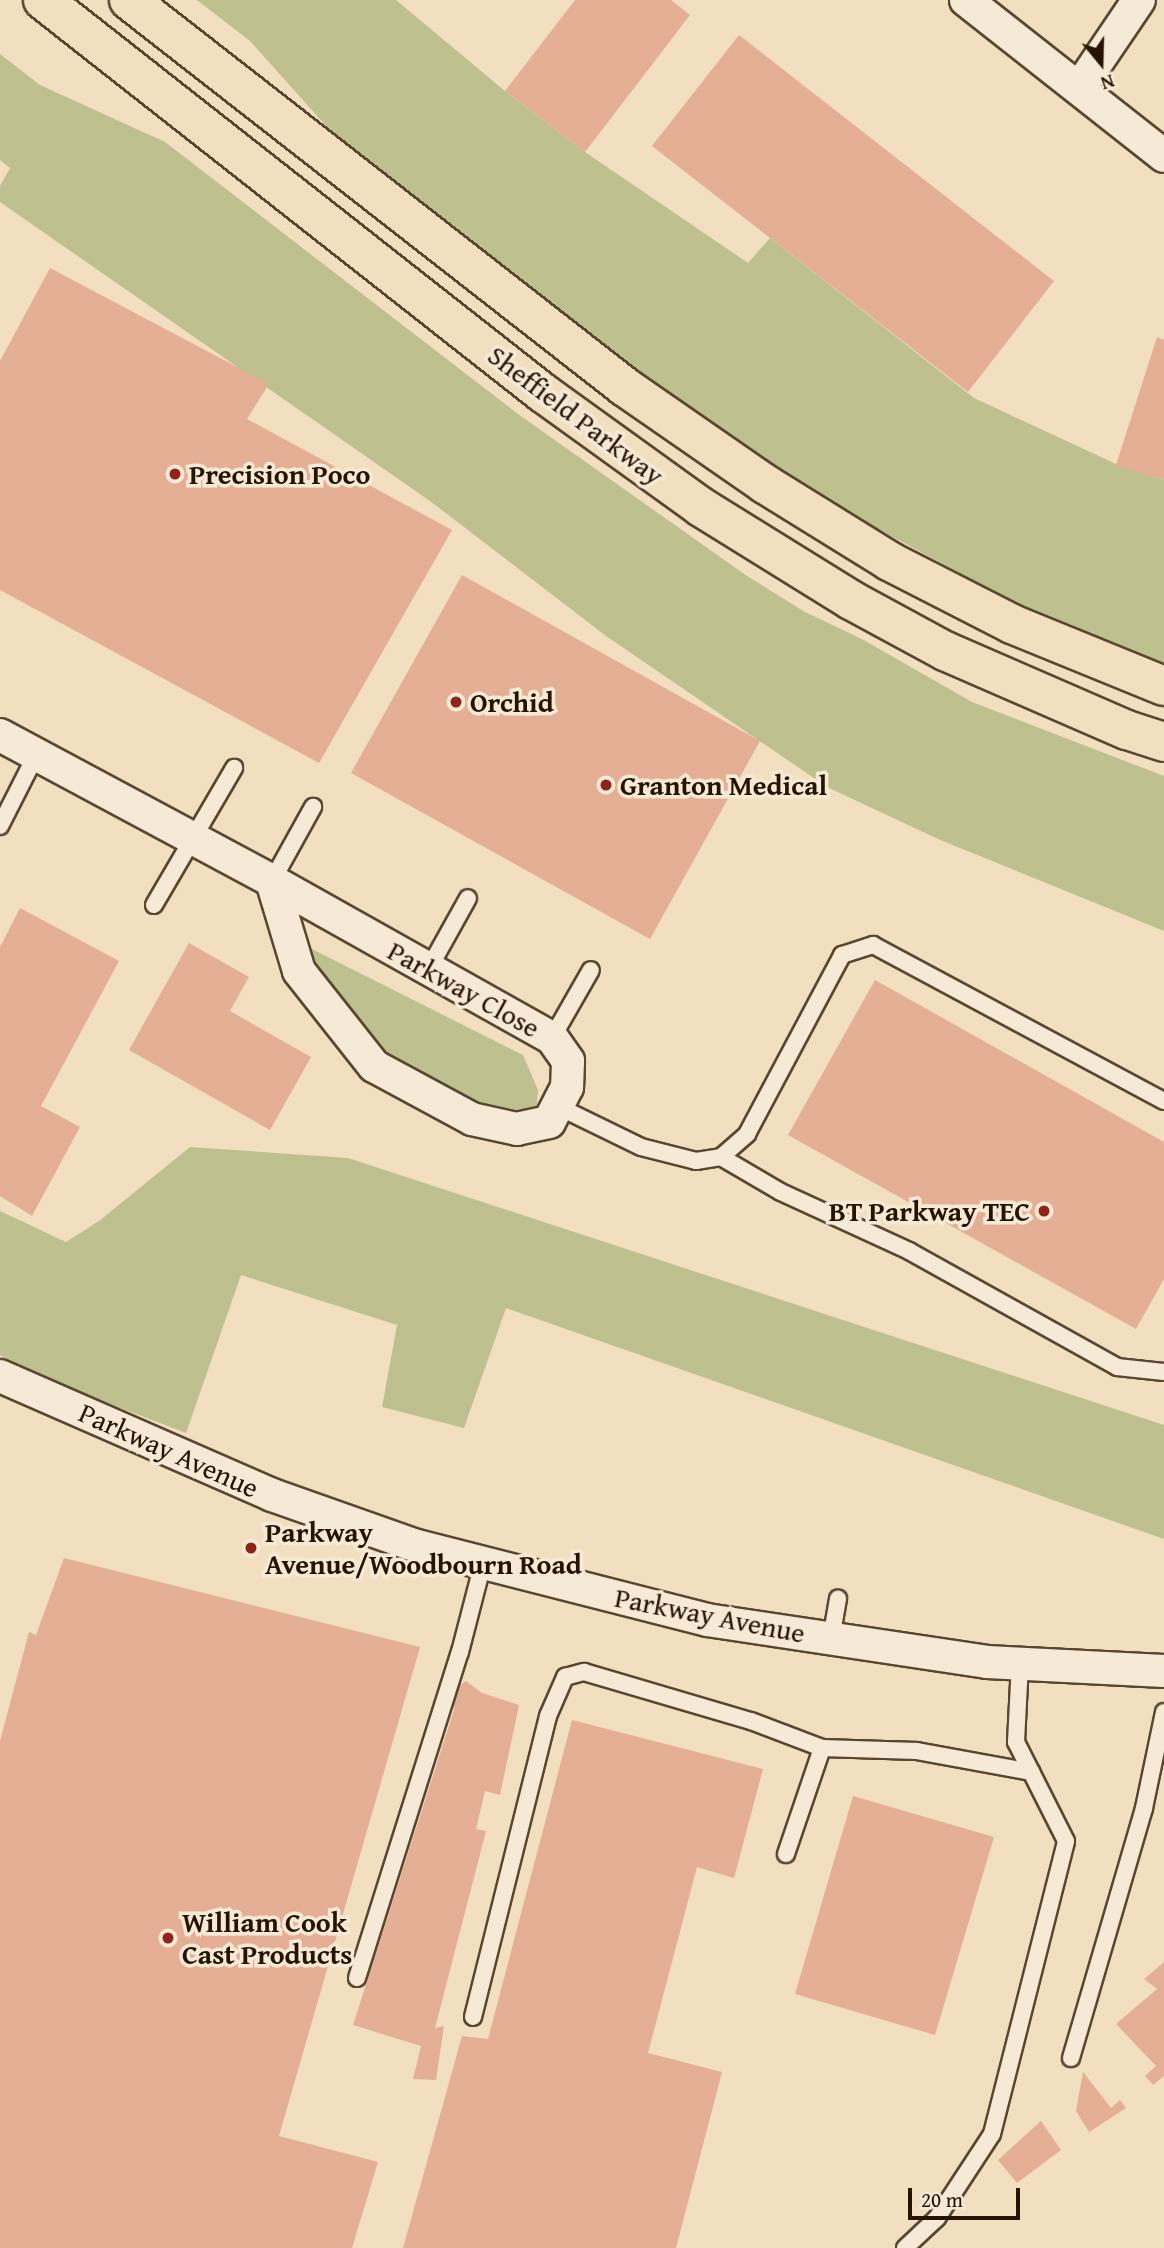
<!DOCTYPE html>
<html>
<head>
<meta charset="utf-8">
<style>
  body { margin:0 }
  #map { position:relative; width:1164px; height:2248px; overflow:hidden; background:#f1dfc0; font-family:"Gentium Book Plus",serif }
  div>[style] { position:absolute }
  [style*='--x'] { left:calc(var(--x)*1px); top:calc(var(--y)*1px); width:calc(var(--w)*1px); rotate:calc(var(--a)*1deg) }
  .green>* { inset:0; background:#bfc08f }
  .building>* { inset:0; background:#e4af95 }
  .roads { filter:drop-shadow(2px 0 #594730) drop-shadow(-2px 0 #594730) drop-shadow(0 2px #594730) drop-shadow(0 -2px #594730) }
  .service>* { height:16px; margin:-8px; padding:0 8px; transform-origin:8px; border-radius:8px; background:#f6ead6 }
  .minor>* { height:32px; margin:-16px; padding:0 16px; transform-origin:16px; border-radius:16px; background:#f6ead6 }
  .trunk>* { height:38px; margin:-19px; padding:0 19px; transform-origin:19px; border-radius:19px; background:#f1dfc0 }
  .dots>* { width:19px; height:19px; translate:-50% -50%; box-sizing:border-box; border:4px solid #f6ead6; border-radius:50% }
  span { translate:-50% -50%; white-space:nowrap; text-align:center; line-height:1.15; -webkit-text-stroke:7px #f6ead6; paint-order:stroke }
  .street-label { font-size:28px; color:#261400 }
  .poi-label { font-size:28px; color:#261400; font-weight:700 }
  .left { translate:0 -50%; text-align:left }
  .right { translate:-100% -50%; text-align:right }
  .north { position:absolute; left:1066px; top:28px; width:70px; height:70px; -webkit-text-stroke:5px #f6ead6; paint-order:stroke; rotate:161deg; font-size:19px; font-weight:700; line-height:28px; text-align:center; color:#261400 }
  .north::after { content:''; display:block; margin:auto; width:24px; height:32px; background:#261400; clip-path:polygon(50% 0,100% 100%,50% 72%,0 100%) }
  .scale { position:absolute; left:908px; top:2188px; width:112px; height:32px; box-sizing:border-box; border:4px solid #261400; border-top:0; padding-left:9px; font-size:21px; line-height:24px; white-space:nowrap; color:#261400; -webkit-text-stroke:5px #f6ead6; paint-order:stroke }
</style>
</head>
<body>
<div id="map">
  <div class="green">
    <i style="clip-path:polygon(197px 0,396px 0,505px 91px,585px 152px,748px 263px,770px 238px,974px 398px,1116px 464px,1164px 480px,1164px 667px,1075px 635px,837px 507px,729px 438px,408px 199px,327px 127px,250px 41px)"></i>
    <i style="clip-path:polygon(0 54px,40px 85px,165px 142px,518px 414px,747px 576px,805px 612px,862px 639px,972px 702px,1164px 776px,1164px 931px,938px 839px,827px 787px,606px 636px,430px 501px,0 202px,0 186px,10px 168px,0 160px)"></i>
    <i style="clip-path:polygon(278px 932px,523px 1055px,538px 1090px,536px 1113px,513px 1126px,369px 1057px)"></i>
    <i style="clip-path:polygon(190px 1147px,348px 1158px,1164px 1425px,1164px 1539px,506px 1308px,464px 1428px,382px 1407px,397px 1325px,241px 1275px,186px 1433px,26px 1372px,0 1355px,0 1211px,66px 1242px,99px 1221px)"></i>
  </div>
  <div class="building">
    <i style="clip-path:polygon(575px 0,671px 0,690px 15px,585px 152px,505px 91px)"></i>
    <i style="clip-path:polygon(739px 35px,1054px 281px,968px 392px,652px 146px)"></i>
    <i style="clip-path:polygon(50px 268px,269px 384px,247px 419px,452px 530px,319px 763px,0 590px,0 361px)"></i>
    <i style="clip-path:polygon(1157px 337px,1164px 340px,1164px 480px,1116px 465px)"></i>
    <i style="clip-path:polygon(462px 575px,760px 741px,650px 939px,351px 773px)"></i>
    <i style="clip-path:polygon(20px 908px,119px 961px,41px 1106px,80px 1127px,32px 1216px,0 1196px,0 947px)"></i>
    <i style="clip-path:polygon(189px 943px,249px 977px,230px 1011px,311px 1057px,270px 1130px,129px 1050px)"></i>
    <i style="clip-path:polygon(875px 980px,1164px 1142px,1164px 1279px,1136px 1329px,788px 1135px)"></i>
    <i style="clip-path:polygon(64px 1558px,420px 1647px,279px 2136px,378px 2162px,352px 2248px,0 2248px,0 1741px,29px 1632px,36px 1635px)"></i>
    <i style="clip-path:polygon(466px 1681px,482px 1693px,519px 1705px,500px 1795px,485px 1791px,476px 1829px,486px 1831px,435px 2028px,444px 2026px,436px 2080px,413px 2079px,421px 2046px,353px 2025px,454px 1710px,450px 1692px)"></i>
    <i style="clip-path:polygon(572px 1720px,763px 1769px,734px 1878px,697px 1867px,648px 2053px,722px 2072px,676px 2248px,403px 2248px,462px 2036px,488px 2039px)"></i>
    <i style="clip-path:polygon(853px 1796px,994px 1837px,935px 2035px,795px 1994px)"></i>
    <i style="clip-path:polygon(1164px 1962px,1164px 2076px,1153px 2085px,1145px 2076px,1156px 2066px,1116px 2024px,1157px 1989px,1144px 1979px)"></i>
    <i style="clip-path:polygon(1083px 2072px,1111px 2108px,1120px 2100px,1126px 2108px,1089px 2132px,1076px 2111px)"></i>
    <i style="clip-path:polygon(1041px 2121px,1061px 2150px,1017px 2183px,998px 2160px)"></i>
  </div>
  <div class="roads">
    <div class="service">
      <i style="--x:0;--y:826;--w:80;--a:-63.1"></i>
      <i style="--x:272;--y:881;--w:85;--a:-61"></i>
      <i style="--x:154;--y:905;--w:159;--a:-59.7"></i>
      <i style="--x:428;--y:970;--w:82;--a:-60.9"></i>
      <i style="--x:552;--y:1038;--w:78;--a:-60.2"></i>
      <i style="--x:557;--y:1106;--w:93;--a:26"></i>
      <i style="--x:641;--y:1147;--w:57;--a:14.3"></i>
      <i style="--x:696;--y:1161;--w:25;--a:-9"></i>
      <i style="--x:721;--y:1157;--w:35;--a:-41"></i>
      <i style="--x:747;--y:1134;--w:203;--a:-62"></i>
      <i style="--x:842;--y:955;--w:33;--a:-18"></i>
      <i style="--x:873;--y:945;--w:330;--a:28.2"></i>
      <i style="--x:721;--y:1157;--w:69;--a:30.3"></i>
      <i style="--x:781;--y:1192;--w:141;--a:24.7"></i>
      <i style="--x:909;--y:1251;--w:238;--a:29.1"></i>
      <i style="--x:1117;--y:1367;--w:47;--a:6.1"></i>
      <i style="--x:831;--y:1639;--w:41;--a:-80.1"></i>
      <i style="--x:786;--y:1854;--w:112;--a:-71.2"></i>
      <i style="--x:357;--y:1978;--w:342;--a:-72.5"></i>
      <i style="--x:460;--y:1652;--w:92;--a:-75.5"></i>
      <i style="--x:473;--y:2017;--w:310;--a:-76"></i>
      <i style="--x:548;--y:1716;--w:43;--a:-66.4"></i>
      <i style="--x:565;--y:1677;--w:20;--a:-15"></i>
      <i style="--x:584;--y:1672;--w:174;--a:16.4"></i>
      <i style="--x:751;--y:1721;--w:76;--a:20.8"></i>
      <i style="--x:822;--y:1748;--w:95;--a:1.8"></i>
      <i style="--x:917;--y:1751;--w:116;--a:10.4"></i>
      <i style="--x:1071;--y:2058;--w:260;--a:-73.7"></i>
      <i style="--x:1144;--y:1808;--w:98;--a:-78.2"></i>
      <i style="--x:905;--y:2248;--w:44;--a:-43.2"></i>
      <i style="--x:937;--y:2218;--w:100;--a:-56.8"></i>
      <i style="--x:992;--y:2134;--w:302;--a:-75.8"></i>
      <i style="--x:1066;--y:1841;--w:111;--a:-116.8"></i>
      <i style="--x:1016;--y:1742;--w:78;--a:-87.1"></i>
    </div>
    <div class="minor">
      <i style="--x:966;--y:0;--w:252;--a:38.2"></i>
      <i style="--x:1080;--y:87;--w:105;--a:-55.9"></i>
      <i style="--x:0;--y:735;--w:309;--a:28.2"></i>
      <i style="--x:272;--y:881;--w:321;--a:29.3"></i>
      <i style="--x:552;--y:1038;--w:28;--a:55"></i>
      <i style="--x:568;--y:1061;--w:26;--a:92"></i>
      <i style="--x:567;--y:1087;--w:39;--a:117"></i>
      <i style="--x:549;--y:1122;--w:33;--a:168"></i>
      <i style="--x:517;--y:1129;--w:46;--a:-167.5"></i>
      <i style="--x:472;--y:1119;--w:111;--a:-151.6"></i>
      <i style="--x:374;--y:1066;--w:121;--a:-128.3"></i>
      <i style="--x:299;--y:971;--w:94;--a:-106.7"></i>
      <i style="--x:0;--y:1376;--w:297;--a:23.6"></i>
      <i style="--x:272;--y:1495;--w:154;--a:19.4"></i>
      <i style="--x:417;--y:1546;--w:299;--a:14.3"></i>
      <i style="--x:707;--y:1620;--w:283;--a:8.5"></i>
      <i style="--x:987;--y:1662;--w:177;--a:2.9"></i>
    </div>
    <div class="trunk">
      <i style="--x:43;--y:0;--w:636;--a:38.17"></i>
      <i style="--x:543;--y:393;--w:195;--a:35.8"></i>
      <i style="--x:701;--y:507;--w:176;--a:31.8"></i>
      <i style="--x:851;--y:600;--w:107;--a:28.5"></i>
      <i style="--x:945;--y:651;--w:198;--a:23.5"></i>
      <i style="--x:1127;--y:730;--w:39;--a:18"></i>
      <i style="--x:129;--y:0;--w:629;--a:37.96"></i>
      <i style="--x:625;--y:387;--w:170;--a:34.7"></i>
      <i style="--x:765;--y:484;--w:146;--a:31.8"></i>
      <i style="--x:889;--y:561;--w:138;--a:27.1"></i>
      <i style="--x:1012;--y:624;--w:164;--a:22.2"></i>
    </div>
  </div>
  <div class="dots">
    <i style="left:175px;top:474px;background:#8f2418"></i>
    <i style="left:456px;top:702px;background:#8f2418"></i>
    <i style="left:606px;top:785px;background:#8f2418"></i>
    <i style="left:1044px;top:1211px;background:#8f2418"></i>
    <i style="left:251px;top:1548px;background:#8f2418"></i>
    <i style="left:168px;top:1938px;background:#8f2418"></i>
  </div>
  <div class="street-label">
    <span style="left:576px;top:415px;rotate:37deg">Sheffield Parkway</span>
    <span style="left:464px;top:989px;rotate:29deg">Parkway Close</span>
    <span style="left:169px;top:1450px;rotate:24deg">Parkway Avenue</span>
    <span style="left:710px;top:1615px;rotate:11deg">Parkway Avenue</span>
  </div>
  <div class="poi-label">
    <span class="left" style="left:189px;top:474px">Precision Poco</span>
    <span class="left" style="left:470px;top:702px">Orchid</span>
    <span class="left" style="left:620px;top:785px">Granton Medical</span>
    <span class="right" style="left:1030px;top:1211px">BT Parkway TEC</span>
    <span class="left" style="left:265px;top:1548px">Parkway<br>Avenue/Woodbourn Road</span>
    <span class="left" style="left:182px;top:1938px">William Cook<br>Cast Products</span>
  </div>
  <div class="north">N</div>
  <div class="scale">20 m</div>
</div>
</body>
</html>
